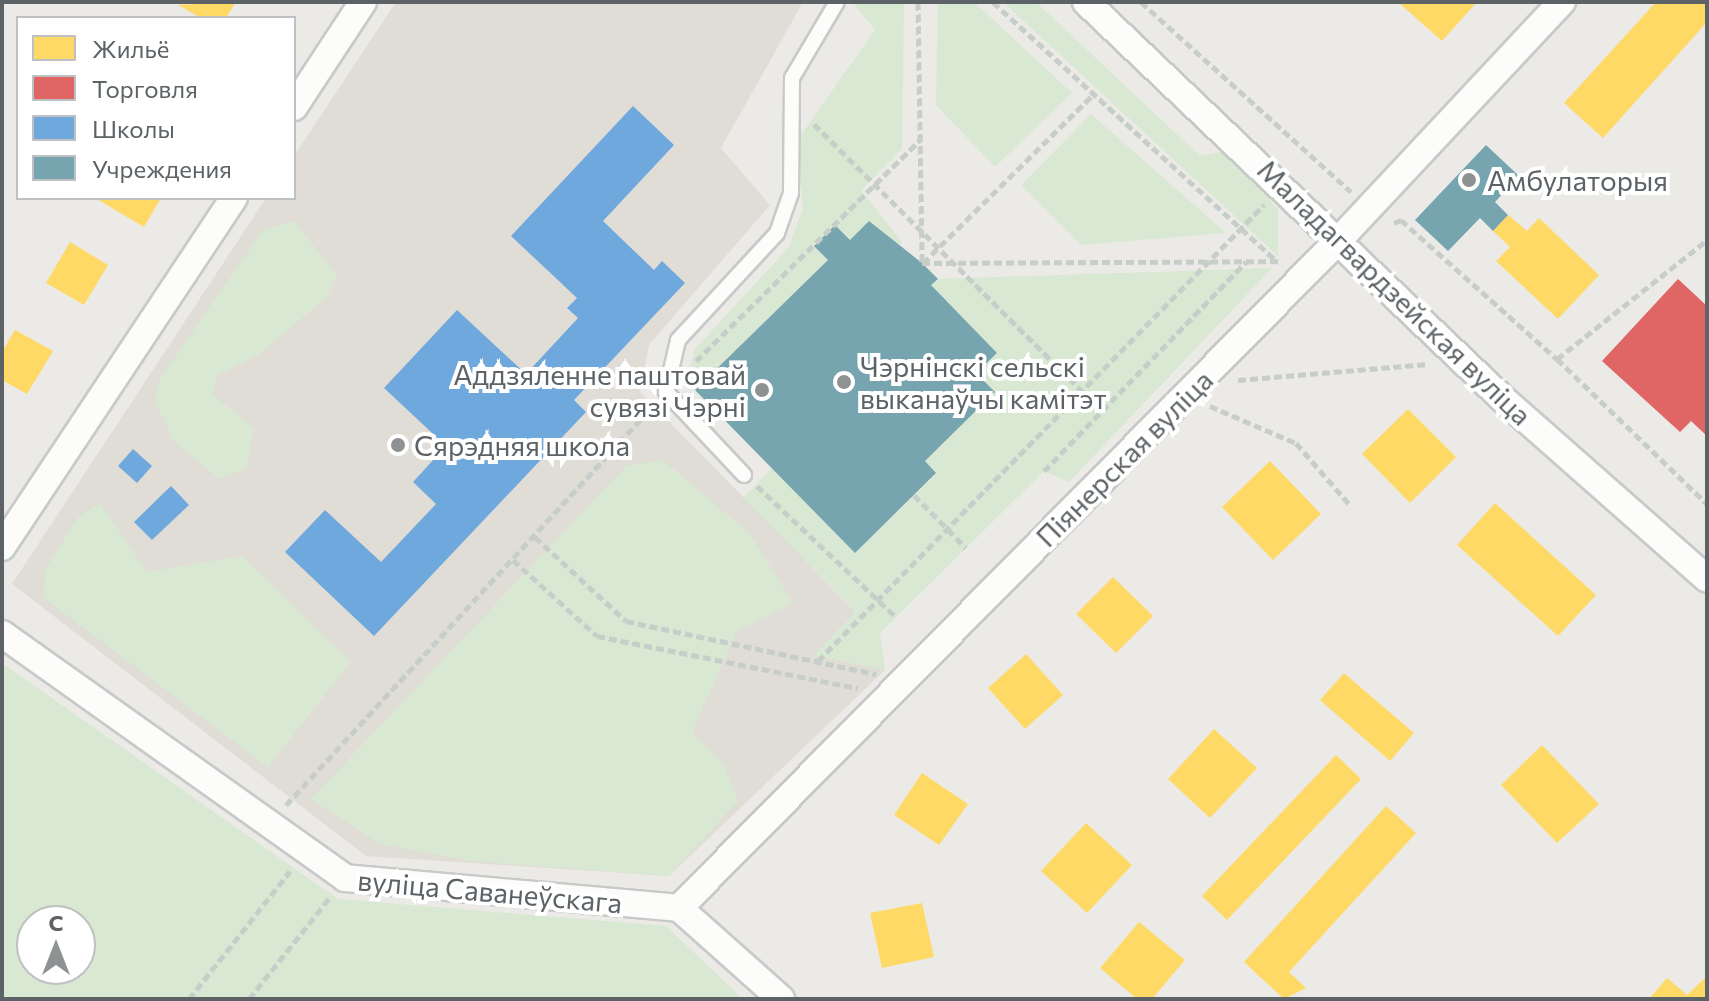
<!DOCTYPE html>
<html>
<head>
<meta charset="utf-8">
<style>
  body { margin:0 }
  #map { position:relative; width:1709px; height:1001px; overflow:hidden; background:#eceae7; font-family:Commissioner,sans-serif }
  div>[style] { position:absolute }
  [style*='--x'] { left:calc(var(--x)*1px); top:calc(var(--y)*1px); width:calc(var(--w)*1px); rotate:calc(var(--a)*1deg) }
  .education>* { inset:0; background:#e0dcd6 }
  .green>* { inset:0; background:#d8e8d2 }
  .homes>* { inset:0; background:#ffd966 }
  .shops>* { inset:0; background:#e06666 }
  .schools>* { inset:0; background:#6fa8dc }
  .public>* { inset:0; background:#76a5af }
  .path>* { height:5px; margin-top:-2.5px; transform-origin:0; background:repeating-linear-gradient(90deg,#c7cdc9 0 8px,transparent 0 12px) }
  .roads { filter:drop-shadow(2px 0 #c8c9c9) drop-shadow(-2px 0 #c8c9c9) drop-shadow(0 2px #c8c9c9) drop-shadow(0 -2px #c8c9c9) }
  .service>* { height:14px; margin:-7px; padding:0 7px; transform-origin:7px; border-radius:7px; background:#fcfcfb }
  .minor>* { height:26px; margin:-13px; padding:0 13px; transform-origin:13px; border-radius:13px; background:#fcfcfb }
  .dots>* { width:22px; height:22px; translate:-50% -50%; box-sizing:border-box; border:4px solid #fff; border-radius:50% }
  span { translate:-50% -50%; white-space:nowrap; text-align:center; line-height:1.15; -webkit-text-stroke:8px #fff; paint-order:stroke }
  .poi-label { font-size:28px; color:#5c6265 }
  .left { translate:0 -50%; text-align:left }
  .right { translate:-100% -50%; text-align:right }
  .street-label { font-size:28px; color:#5c6265 }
  .frame { position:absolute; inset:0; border:4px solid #5c6265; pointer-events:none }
  .legend { position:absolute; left:16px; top:16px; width:280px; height:184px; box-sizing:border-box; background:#fff; border:2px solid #bec0c1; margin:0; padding:10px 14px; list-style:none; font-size:24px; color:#5c6265 }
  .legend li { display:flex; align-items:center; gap:16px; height:40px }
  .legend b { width:40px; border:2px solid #bec0c1 }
  .north { position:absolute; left:16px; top:905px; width:80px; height:80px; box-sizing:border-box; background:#fff; border:2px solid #bec0c1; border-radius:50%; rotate:0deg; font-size:22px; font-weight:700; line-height:32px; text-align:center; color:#5c6265 }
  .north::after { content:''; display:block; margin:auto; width:28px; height:36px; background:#8e9292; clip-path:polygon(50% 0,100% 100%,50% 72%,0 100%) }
</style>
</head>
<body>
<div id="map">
  <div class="education">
    <i style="clip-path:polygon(396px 2px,803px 2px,721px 148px,770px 205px,649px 345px,640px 392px,856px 612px,815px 655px,885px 670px,669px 876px,366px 856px,12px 584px,266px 198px,294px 198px,294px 156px)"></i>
  </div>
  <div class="green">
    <i style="clip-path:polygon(852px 2px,904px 2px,902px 149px,861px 190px,902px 242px,895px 249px,869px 222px,850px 240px,835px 225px,814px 246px,828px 260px,695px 390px,688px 380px,694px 350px,789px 247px,803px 208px,796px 142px,875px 30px)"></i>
    <i style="clip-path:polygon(938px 2px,974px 2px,1072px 93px,995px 167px,936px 105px)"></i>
    <i style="clip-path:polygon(1003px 2px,1036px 2px,1200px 156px,1224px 151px,1278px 209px,1278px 256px)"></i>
    <i style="clip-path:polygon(1091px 114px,1226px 233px,1081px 245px,1021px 185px)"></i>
    <i style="clip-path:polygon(294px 221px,337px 275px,326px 298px,258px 355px,218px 375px,212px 394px,254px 428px,246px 469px,220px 479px,174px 442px,155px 401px,159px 380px,263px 230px)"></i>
    <i style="clip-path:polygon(1272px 268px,1069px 482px,1044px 471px,880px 633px,885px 670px,814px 655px,856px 611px,743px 498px,772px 468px,855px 553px,936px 474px,925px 461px,995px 392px,976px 373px,997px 353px,931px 285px,938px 279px)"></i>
    <i style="clip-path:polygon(663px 460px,750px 534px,793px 603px,737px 631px,692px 732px,724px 765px,738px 801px,669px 876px,470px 861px,380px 844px,311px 799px,626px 466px)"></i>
    <i style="clip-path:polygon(100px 503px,147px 572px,242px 556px,351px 662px,268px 767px,44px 598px,45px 570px,78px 517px)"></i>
    <i style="clip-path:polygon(evenodd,2px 663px,338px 899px,666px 926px,743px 999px,2px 999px,2px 663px,32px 921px,80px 921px,80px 969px,32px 969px,32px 921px)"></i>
  </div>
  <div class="homes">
    <i style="clip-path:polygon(236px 2px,226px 18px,201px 18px,178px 5px)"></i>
    <i style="clip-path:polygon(1398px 2px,1477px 2px,1442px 41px)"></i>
    <i style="clip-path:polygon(1656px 2px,1707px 2px,1707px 22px,1603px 138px,1564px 103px)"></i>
    <i style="clip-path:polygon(95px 198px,161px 198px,144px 227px)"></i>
    <i style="clip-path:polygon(1508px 215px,1527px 231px,1539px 218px,1599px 275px,1558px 319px,1496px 261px,1510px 247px,1493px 231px)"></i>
    <i style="clip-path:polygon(70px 242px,108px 265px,84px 305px,46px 283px)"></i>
    <i style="clip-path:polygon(15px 330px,53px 351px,27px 394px,2px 380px,2px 352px)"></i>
    <i style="clip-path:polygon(1408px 409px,1456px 457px,1410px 503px,1362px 454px)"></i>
    <i style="clip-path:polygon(1270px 461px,1321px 514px,1273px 560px,1222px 507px)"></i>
    <i style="clip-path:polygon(1495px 503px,1596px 595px,1558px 636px,1457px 545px)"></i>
    <i style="clip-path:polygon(1113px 577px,1153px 616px,1116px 653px,1076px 614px)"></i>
    <i style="clip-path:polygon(1026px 654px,1063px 695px,1025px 729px,988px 688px)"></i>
    <i style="clip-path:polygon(1344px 673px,1414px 733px,1390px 761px,1320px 700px)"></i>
    <i style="clip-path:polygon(1214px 729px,1257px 768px,1210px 818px,1168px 779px)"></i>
    <i style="clip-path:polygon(1542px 745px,1599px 804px,1557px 843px,1501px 785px)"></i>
    <i style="clip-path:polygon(1336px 755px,1361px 779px,1227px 920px,1202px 896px)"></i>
    <i style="clip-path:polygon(922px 773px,968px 804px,939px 845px,894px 815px)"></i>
    <i style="clip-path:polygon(1386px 806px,1416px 833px,1289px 972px,1306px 988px,1284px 999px,1244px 962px)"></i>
    <i style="clip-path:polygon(1086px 823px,1132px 865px,1087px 913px,1041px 871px)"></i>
    <i style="clip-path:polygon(922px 903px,934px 957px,882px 968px,870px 913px)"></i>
    <i style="clip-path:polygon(1139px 922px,1185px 960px,1152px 999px,1137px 999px,1100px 968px)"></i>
    <i style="clip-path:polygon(1707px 976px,1707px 999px,1649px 999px,1667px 978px,1687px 995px)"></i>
  </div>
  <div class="shops">
    <i style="clip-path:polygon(1678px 279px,1707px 306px,1707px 436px,1691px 421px,1680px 432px,1602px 361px)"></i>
  </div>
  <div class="schools">
    <i style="clip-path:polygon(633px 106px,674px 145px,603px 221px,654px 270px,662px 261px,685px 283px,574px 400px,586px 412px,374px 636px,285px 552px,325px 510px,381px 562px,436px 504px,413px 482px,446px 446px,384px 388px,457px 310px,526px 374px,578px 318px,567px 308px,577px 298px,511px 236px)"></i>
    <i style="clip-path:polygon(133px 449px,152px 466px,137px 483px,118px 466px)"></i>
    <i style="clip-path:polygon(171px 486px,189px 505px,152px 540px,134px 522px)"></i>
  </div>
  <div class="public">
    <i style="clip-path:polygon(1486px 145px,1519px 176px,1495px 202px,1508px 215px,1493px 231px,1480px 218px,1448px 251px,1415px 220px)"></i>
    <i style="clip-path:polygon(869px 221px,922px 263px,938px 279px,931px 285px,997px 353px,976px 373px,995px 392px,925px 461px,936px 473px,855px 553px,695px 390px,828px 260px,814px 246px,835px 225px,850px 240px)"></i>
  </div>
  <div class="path">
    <i style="--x:918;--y:2;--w:261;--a:89.1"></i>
    <i style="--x:922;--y:263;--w:356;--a:-0.3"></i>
    <i style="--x:993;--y:2;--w:384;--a:42.4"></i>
    <i style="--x:1141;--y:2;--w:283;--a:42.1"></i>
    <i style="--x:814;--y:124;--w:407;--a:44.9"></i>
    <i style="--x:1394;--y:223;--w:8;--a:-23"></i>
    <i style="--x:1401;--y:220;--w:209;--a:41.7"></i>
    <i style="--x:1557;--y:359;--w:209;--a:44"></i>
    <i style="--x:923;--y:263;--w:239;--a:-44.7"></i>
    <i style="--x:1557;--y:359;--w:191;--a:-38.4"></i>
    <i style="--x:696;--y:361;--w:315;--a:-44.6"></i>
    <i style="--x:1238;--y:380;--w:191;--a:-4.8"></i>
    <i style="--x:1210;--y:406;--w:94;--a:23.3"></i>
    <i style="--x:1296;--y:443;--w:82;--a:48.9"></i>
    <i style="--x:1044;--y:471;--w:291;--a:-46"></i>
    <i style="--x:757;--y:486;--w:191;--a:43.3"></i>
    <i style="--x:914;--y:495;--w:74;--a:45.5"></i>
    <i style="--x:535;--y:537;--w:124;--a:42.7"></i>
    <i style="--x:626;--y:621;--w:256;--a:12"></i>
    <i style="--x:513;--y:560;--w:113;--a:42.1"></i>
    <i style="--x:597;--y:636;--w:266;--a:11.3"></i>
    <i style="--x:818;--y:661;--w:638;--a:-45.64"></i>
    <i style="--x:286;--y:805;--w:542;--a:-47.39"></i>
    <i style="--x:189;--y:999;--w:163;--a:-51.7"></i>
    <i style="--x:249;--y:999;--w:130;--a:-51.5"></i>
  </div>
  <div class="roads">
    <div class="service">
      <i style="--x:744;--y:475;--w:114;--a:-133.2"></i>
      <i style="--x:666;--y:392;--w:53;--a:-77"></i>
      <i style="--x:678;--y:340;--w:146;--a:-47.2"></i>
      <i style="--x:777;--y:233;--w:42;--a:-70.7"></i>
      <i style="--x:791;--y:193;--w:115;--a:-89.5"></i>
      <i style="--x:792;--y:78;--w:88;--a:-59.4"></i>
    </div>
    <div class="minor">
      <i style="--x:1086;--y:2;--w:574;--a:43.59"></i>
      <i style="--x:1502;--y:398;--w:273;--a:41.4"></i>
      <i style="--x:294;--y:107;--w:126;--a:-56.7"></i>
      <i style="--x:2;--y:547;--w:419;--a:-56.4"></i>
      <i style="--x:2;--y:634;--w:421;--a:35.4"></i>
      <i style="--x:345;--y:878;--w:335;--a:5.1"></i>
      <i style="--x:679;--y:908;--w:137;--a:41.7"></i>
      <i style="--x:679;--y:908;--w:938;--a:-45.35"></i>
      <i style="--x:1338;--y:241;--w:328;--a:-46.9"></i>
    </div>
  </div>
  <div class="dots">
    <i style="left:1469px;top:180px;background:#8e9292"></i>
    <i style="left:844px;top:382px;background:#8e9292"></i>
    <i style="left:762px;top:390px;background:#8e9292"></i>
    <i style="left:398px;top:445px;background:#8e9292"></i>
  </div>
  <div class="poi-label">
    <span class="left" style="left:1487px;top:180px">Амбулаторыя</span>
    <span class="left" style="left:860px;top:382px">Чэрнінскі сельскі<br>выканаўчы камітэт</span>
    <span class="right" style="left:746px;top:390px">Аддзяленне паштовай<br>сувязі Чэрні</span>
    <span class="left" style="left:414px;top:445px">Сярэдняя школа</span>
  </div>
  <div class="street-label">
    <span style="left:1395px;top:292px;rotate:44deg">Маладагвардзейская вуліца</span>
    <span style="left:1124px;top:458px;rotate:-45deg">Піянерская вуліца</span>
    <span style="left:490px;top:891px;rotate:5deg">вуліца Саванеўскага</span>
  </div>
  <div class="frame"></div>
  <ul class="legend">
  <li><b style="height:22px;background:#ffd966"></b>Жильё</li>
  <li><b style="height:22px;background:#e06666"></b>Торговля</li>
  <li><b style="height:22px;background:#6fa8dc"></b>Школы</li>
  <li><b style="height:22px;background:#76a5af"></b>Учреждения</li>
  </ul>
  <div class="north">С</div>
</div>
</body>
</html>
